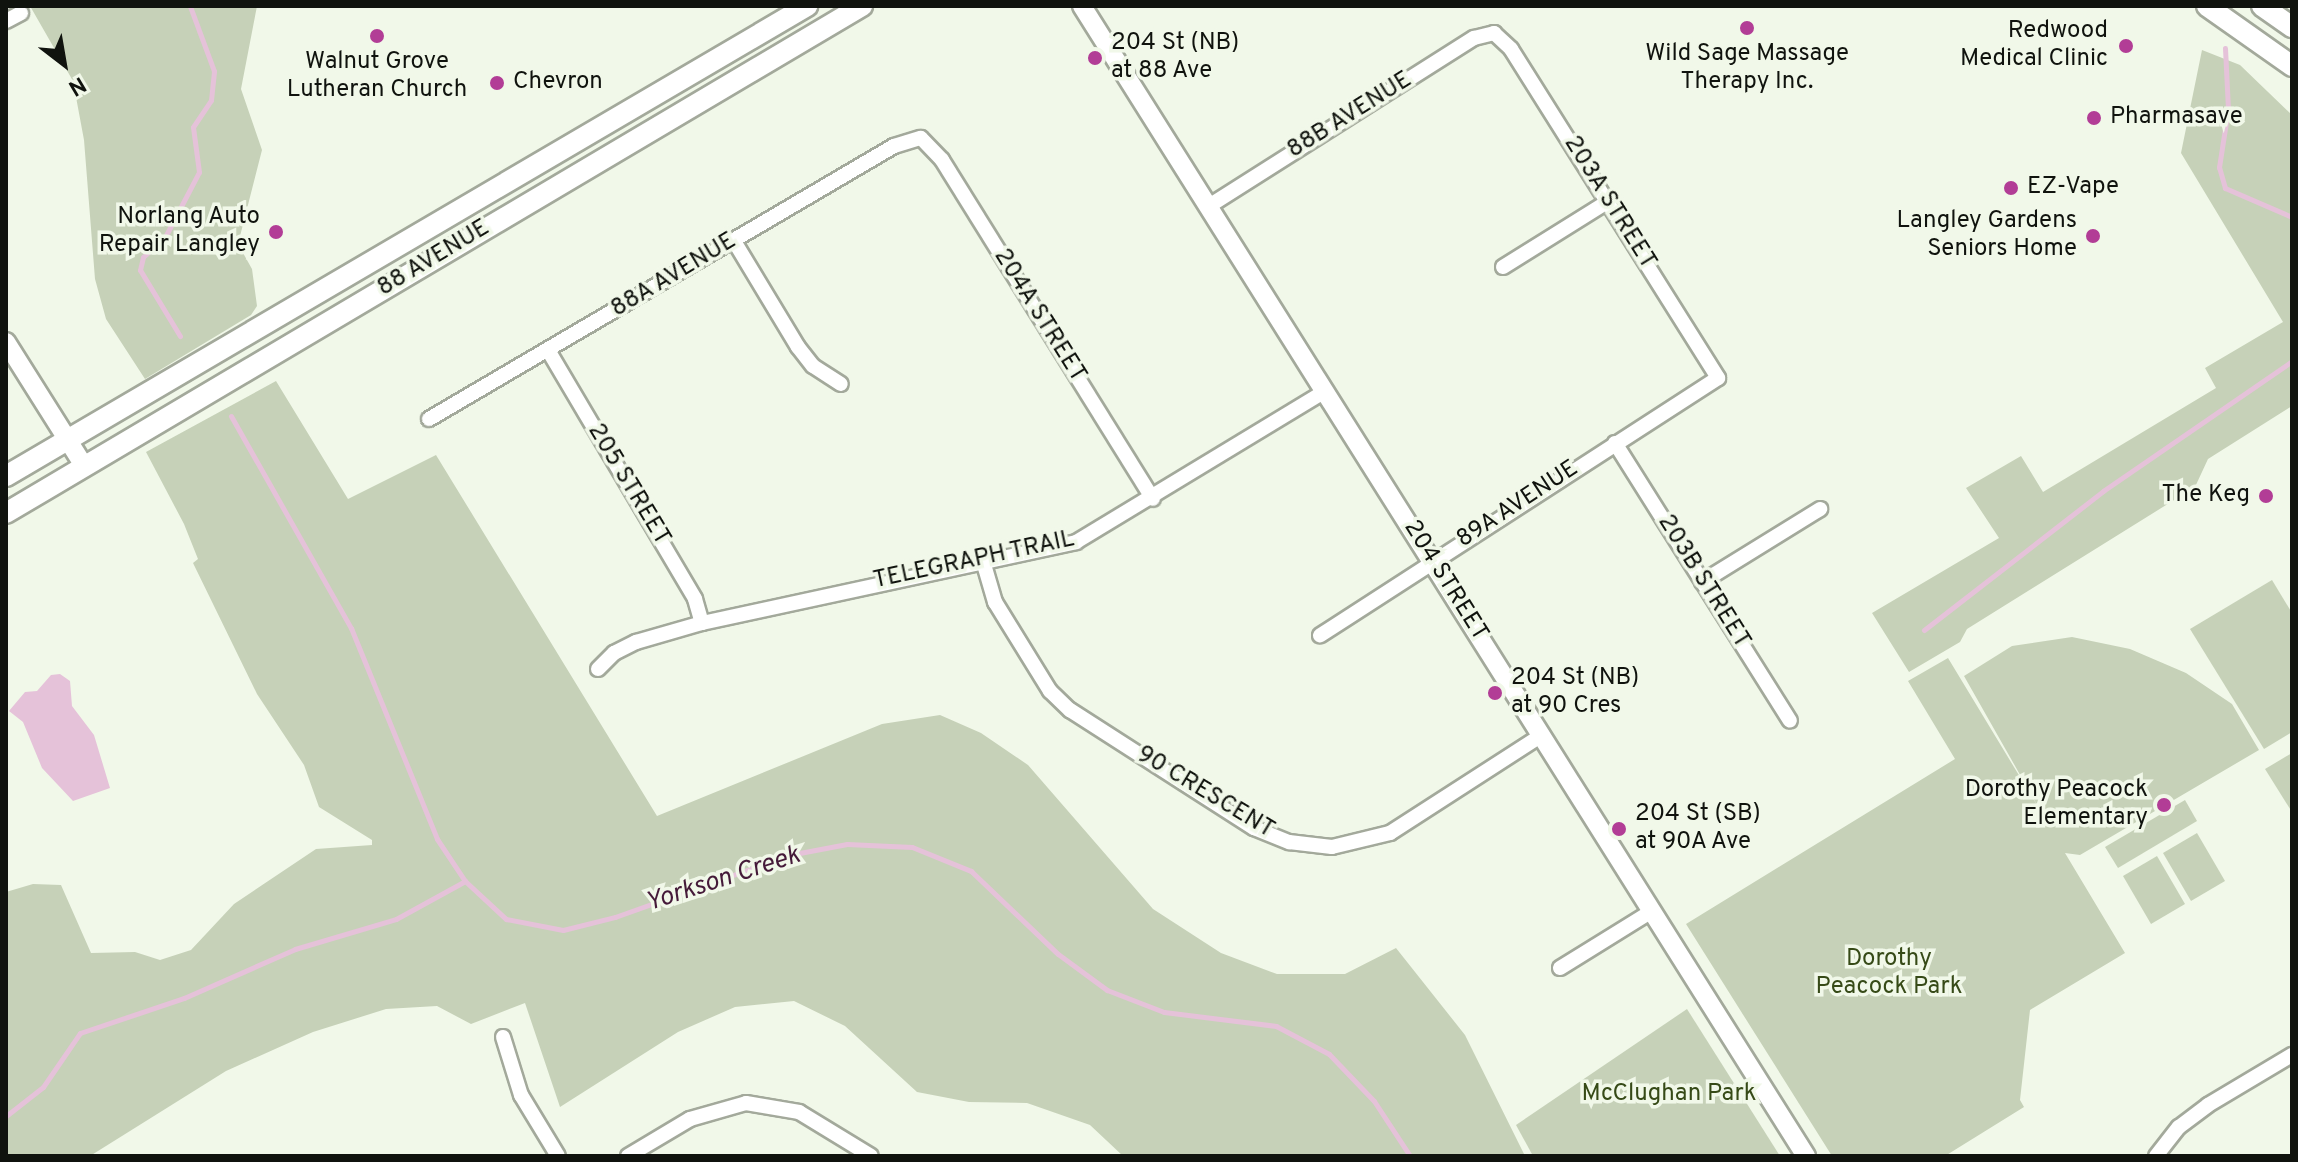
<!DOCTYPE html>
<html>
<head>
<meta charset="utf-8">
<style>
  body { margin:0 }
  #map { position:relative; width:2298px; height:1162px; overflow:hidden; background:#f1f8e9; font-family:Overpass,sans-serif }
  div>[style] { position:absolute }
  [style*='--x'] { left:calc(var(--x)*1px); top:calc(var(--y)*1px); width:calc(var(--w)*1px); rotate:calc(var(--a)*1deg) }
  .green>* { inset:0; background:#c6d1b8 }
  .water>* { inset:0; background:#e5c2d9 }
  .stream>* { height:5px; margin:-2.5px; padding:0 2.5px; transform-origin:2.5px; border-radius:2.5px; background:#e5c2d9 }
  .roads { filter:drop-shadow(2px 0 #a3a99b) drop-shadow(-2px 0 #a3a99b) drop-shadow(0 2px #a3a99b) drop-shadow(0 -2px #a3a99b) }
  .minor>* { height:14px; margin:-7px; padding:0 7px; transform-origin:7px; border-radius:7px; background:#fff }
  .tertiary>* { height:18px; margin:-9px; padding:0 9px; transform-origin:9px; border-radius:9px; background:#fff }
  .secondary>* { height:20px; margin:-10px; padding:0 10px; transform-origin:10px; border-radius:10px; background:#fff }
  .dots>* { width:22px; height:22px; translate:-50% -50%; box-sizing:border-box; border:4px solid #f1f8e9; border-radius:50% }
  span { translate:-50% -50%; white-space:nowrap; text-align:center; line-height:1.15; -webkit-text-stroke:7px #f1f8e9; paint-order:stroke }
  .poi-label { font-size:24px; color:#10130e }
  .right { translate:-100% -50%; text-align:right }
  .left { translate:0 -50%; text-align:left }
  .street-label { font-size:24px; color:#10130e }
  .park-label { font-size:24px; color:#364a17 }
  .water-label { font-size:26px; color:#451a39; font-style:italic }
  .frame { position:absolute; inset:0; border:8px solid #10130e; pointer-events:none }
  .north { position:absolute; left:24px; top:24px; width:80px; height:80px; -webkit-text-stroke:6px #f1f8e9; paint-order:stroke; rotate:149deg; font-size:22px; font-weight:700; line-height:32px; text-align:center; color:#10130e }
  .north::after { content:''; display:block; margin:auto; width:28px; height:36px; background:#10130e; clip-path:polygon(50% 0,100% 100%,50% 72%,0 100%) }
</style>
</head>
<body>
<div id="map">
  <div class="green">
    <i style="clip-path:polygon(30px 6px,257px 6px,241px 89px,262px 150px,238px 244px,252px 269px,257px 306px,251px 315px,145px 379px,106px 319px,95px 279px,84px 140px,73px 81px)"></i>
    <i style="clip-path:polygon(2202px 50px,2240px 65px,2292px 115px,2292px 406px,2208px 459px,2195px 487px,1967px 629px,1960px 642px,1909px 672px,1872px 613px,1999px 538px,1966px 488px,2021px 456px,2043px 492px,2216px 388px,2205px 368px,2283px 322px,2181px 153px)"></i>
    <i style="clip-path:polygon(276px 381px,348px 499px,436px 455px,657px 816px,882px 724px,940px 715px,981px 733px,1028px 765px,1153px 909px,1221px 953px,1277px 974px,1345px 974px,1396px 948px,1465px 1035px,1525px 1156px,1123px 1156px,1090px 1125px,1027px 1103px,969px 1102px,917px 1092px,845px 1026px,794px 1001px,735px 1007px,678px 1032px,560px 1107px,525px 1003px,471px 1024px,437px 1006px,386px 1009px,313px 1032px,226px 1071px,90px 1156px,6px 1156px,6px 892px,33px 884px,61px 885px,91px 953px,135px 952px,160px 960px,191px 950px,234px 904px,316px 849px,372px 845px,372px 840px,319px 807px,304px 765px,257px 694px,193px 563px,198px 559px,184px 524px,146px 452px)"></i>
    <i style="clip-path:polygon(2272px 580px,2292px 613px,2292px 732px,2264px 749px,2190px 629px)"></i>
    <i style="clip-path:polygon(2072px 637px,2130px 649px,2186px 673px,2232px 704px,2259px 750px,2080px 855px,2065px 853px,2125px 953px,2030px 1010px,2020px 1100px,2024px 1107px,1945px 1156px,1832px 1156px,1686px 924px,1955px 759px,1908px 681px,1948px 658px,2040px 810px,1964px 676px,2012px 646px)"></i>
    <i style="clip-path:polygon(2292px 753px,2292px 812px,2265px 769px)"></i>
    <i style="clip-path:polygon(2185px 800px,2197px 821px,2118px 868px,2105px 847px)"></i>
    <i style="clip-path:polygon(2197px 833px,2225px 881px,2191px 901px,2163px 853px)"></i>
    <i style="clip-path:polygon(2157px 856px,2185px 904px,2151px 924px,2123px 876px)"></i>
    <i style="clip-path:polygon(1687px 1009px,1780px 1156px,1533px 1156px,1516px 1125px)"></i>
  </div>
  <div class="water">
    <i style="clip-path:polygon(60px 674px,70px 681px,72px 706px,94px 735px,110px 788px,73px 801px,42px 768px,23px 722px,9px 711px,25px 692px,37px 691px,51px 675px)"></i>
  </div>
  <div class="stream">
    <i style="--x:2225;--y:48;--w:61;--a:87.2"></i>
    <i style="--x:2228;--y:109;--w:59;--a:98.8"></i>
    <i style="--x:2219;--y:167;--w:22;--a:74"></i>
    <i style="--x:2225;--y:188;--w:73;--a:23.4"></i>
    <i style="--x:180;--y:336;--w:77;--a:-121.2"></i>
    <i style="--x:140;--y:270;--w:13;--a:-77"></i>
    <i style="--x:143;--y:257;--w:30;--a:-42"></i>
    <i style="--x:165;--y:237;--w:73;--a:-62.4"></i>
    <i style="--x:199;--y:172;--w:45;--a:-97.6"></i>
    <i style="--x:193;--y:127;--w:32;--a:-56"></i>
    <i style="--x:211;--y:100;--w:29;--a:-84"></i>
    <i style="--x:214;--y:71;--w:69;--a:-110.3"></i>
    <i style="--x:231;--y:416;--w:244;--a:60.5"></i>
    <i style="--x:351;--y:628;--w:228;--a:67.8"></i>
    <i style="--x:437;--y:839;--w:50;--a:56.3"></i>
    <i style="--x:465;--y:881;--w:56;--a:42.8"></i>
    <i style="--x:506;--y:919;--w:58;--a:10.9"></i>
    <i style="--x:563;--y:930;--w:54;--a:-14"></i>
    <i style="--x:615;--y:917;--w:185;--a:-19.6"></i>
    <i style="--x:789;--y:855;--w:59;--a:-10.7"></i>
    <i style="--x:847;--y:844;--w:65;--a:2.6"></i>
    <i style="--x:912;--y:847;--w:64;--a:22.1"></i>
    <i style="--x:971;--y:871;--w:120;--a:43.7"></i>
    <i style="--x:1058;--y:954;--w:61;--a:36.3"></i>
    <i style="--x:1107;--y:990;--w:61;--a:21.1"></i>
    <i style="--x:1164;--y:1012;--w:113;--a:7.1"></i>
    <i style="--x:1276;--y:1026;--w:60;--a:27.8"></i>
    <i style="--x:1329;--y:1054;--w:65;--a:46.2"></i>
    <i style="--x:1374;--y:1101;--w:66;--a:56.8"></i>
    <i style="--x:1924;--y:630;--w:227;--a:-37.8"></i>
    <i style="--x:2103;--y:491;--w:229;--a:-34.5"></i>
    <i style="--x:6;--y:1116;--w:47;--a:-38.1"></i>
    <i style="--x:43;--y:1087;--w:65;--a:-55.6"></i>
    <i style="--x:80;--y:1033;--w:110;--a:-18.6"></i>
    <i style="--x:184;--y:998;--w:121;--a:-23.8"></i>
    <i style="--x:295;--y:949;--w:105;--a:-16.5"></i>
    <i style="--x:396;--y:919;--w:79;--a:-28.8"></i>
  </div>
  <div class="roads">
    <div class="minor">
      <i style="--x:6;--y:21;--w:17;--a:-28"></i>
      <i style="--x:1209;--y:206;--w:314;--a:-32.4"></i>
      <i style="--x:1474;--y:38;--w:21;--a:-14"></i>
      <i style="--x:1494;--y:33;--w:23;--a:43"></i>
      <i style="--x:1511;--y:49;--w:389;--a:57.8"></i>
      <i style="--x:1718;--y:378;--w:474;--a:147.1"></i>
      <i style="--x:734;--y:241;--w:124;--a:58.9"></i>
      <i style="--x:798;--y:347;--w:24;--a:52"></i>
      <i style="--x:813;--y:366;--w:33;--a:33"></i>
      <i style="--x:1503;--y:267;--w:123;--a:-32"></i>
      <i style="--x:548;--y:350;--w:289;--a:59.4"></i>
      <i style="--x:695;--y:599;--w:25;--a:74"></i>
      <i style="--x:429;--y:419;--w:539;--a:-30.42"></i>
      <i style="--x:894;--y:146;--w:28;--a:-17"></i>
      <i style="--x:921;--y:138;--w:30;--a:46"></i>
      <i style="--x:942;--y:160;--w:399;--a:58.1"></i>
      <i style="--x:1615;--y:443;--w:328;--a:57.8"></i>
      <i style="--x:983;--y:561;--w:43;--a:73.7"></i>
      <i style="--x:995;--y:602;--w:105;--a:58.3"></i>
      <i style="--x:1050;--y:691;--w:28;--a:44"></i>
      <i style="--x:1070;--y:710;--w:219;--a:32.7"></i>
      <i style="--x:1254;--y:828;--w:38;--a:22"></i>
      <i style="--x:1289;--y:842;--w:43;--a:6.6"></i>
      <i style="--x:1332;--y:847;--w:60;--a:-13.6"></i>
      <i style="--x:1390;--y:833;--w:181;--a:-32.8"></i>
      <i style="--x:1702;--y:582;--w:139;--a:-31.7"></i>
      <i style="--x:598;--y:669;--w:23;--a:-45"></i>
      <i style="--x:614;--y:653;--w:25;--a:-27"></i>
      <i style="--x:636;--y:642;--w:69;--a:-16.1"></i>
      <i style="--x:702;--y:623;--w:383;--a:-12.2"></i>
      <i style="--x:1076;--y:542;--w:291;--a:-31.2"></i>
      <i style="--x:1560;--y:968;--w:108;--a:-31.8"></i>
      <i style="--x:503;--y:1037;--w:61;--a:72.8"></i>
      <i style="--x:521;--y:1095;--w:71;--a:58.8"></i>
      <i style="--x:628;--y:1156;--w:72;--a:-30.8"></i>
      <i style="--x:690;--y:1119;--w:58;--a:-15.9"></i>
      <i style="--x:746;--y:1103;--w:54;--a:9.6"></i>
      <i style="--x:799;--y:1112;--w:84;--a:31.4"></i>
      <i style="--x:2156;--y:1156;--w:37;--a:-52"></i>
      <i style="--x:2179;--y:1127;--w:36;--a:-37"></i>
      <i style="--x:2208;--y:1105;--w:98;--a:-30.8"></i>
    </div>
    <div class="tertiary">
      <i style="--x:1082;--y:6;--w:1359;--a:57.81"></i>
      <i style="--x:6;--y:342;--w:146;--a:57.8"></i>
    </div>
    <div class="secondary">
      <i style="--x:2207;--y:6;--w:104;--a:35.2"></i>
      <i style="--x:2262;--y:6;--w:37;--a:35"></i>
      <i style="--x:6;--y:476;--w:929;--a:-30.4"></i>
      <i style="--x:6;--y:513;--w:995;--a:-30.64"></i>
    </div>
  </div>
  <div class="dots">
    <i style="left:1747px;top:28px;background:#b23d96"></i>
    <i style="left:377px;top:36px;background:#b23d96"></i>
    <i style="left:2126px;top:46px;background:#b23d96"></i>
    <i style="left:1095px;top:58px;background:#b23d96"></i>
    <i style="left:497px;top:83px;background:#b23d96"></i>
    <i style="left:2094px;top:118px;background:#b23d96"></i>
    <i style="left:2011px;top:188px;background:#b23d96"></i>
    <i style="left:276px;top:232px;background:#b23d96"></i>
    <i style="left:2093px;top:236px;background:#b23d96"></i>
    <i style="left:2266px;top:496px;background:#b23d96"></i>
    <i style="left:1495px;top:693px;background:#b23d96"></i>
    <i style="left:2164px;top:805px;background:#b23d96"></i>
    <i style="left:1619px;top:829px;background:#b23d96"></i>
  </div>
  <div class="poi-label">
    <span class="right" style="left:2108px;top:46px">Redwood<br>Medical Clinic</span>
    <span class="left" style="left:1111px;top:58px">204 St (NB)<br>at 88 Ave</span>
    <span style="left:1747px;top:69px">Wild Sage Massage<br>Therapy Inc.</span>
    <span style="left:377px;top:77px">Walnut Grove<br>Lutheran Church</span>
    <span class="left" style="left:513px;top:83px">Chevron</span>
    <span class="left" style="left:2110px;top:118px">Pharmasave</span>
    <span class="left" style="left:2027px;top:188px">EZ-Vape</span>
    <span class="right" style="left:260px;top:232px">Norlang Auto<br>Repair Langley</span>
    <span class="right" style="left:2077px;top:236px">Langley Gardens<br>Seniors Home</span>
    <span class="right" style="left:2250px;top:496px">The Keg</span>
    <span class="left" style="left:1511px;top:693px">204 St (NB)<br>at 90 Cres</span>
    <span class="right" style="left:2148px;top:805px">Dorothy Peacock<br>Elementary</span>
    <span class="left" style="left:1635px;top:829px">204 St (SB)<br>at 90A Ave</span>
  </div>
  <div class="street-label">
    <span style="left:1350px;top:116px;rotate:-32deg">88B AVENUE</span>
    <span style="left:1609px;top:203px;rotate:58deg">203A STREET</span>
    <span style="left:434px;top:259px;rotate:-31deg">88 AVENUE</span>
    <span style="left:674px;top:276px;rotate:-31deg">88A AVENUE</span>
    <span style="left:1039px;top:316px;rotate:58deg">204A STREET</span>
    <span style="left:628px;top:485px;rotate:59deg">205 STREET</span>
    <span style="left:1518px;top:505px;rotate:-33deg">89A AVENUE</span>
    <span style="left:974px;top:561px;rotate:-12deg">TELEGRAPH TRAIL</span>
    <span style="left:1445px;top:581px;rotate:58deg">204 STREET</span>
    <span style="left:1703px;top:582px;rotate:58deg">203B STREET</span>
    <span style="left:1205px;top:793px;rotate:31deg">90 CRESCENT</span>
  </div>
  <div class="park-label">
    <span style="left:1889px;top:974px">Dorothy<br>Peacock Park</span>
    <span style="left:1669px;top:1095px">McClughan Park</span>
  </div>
  <div class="water-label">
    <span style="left:723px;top:880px;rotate:-18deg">Yorkson Creek</span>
  </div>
  <div class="frame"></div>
  <div class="north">N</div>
</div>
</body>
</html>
